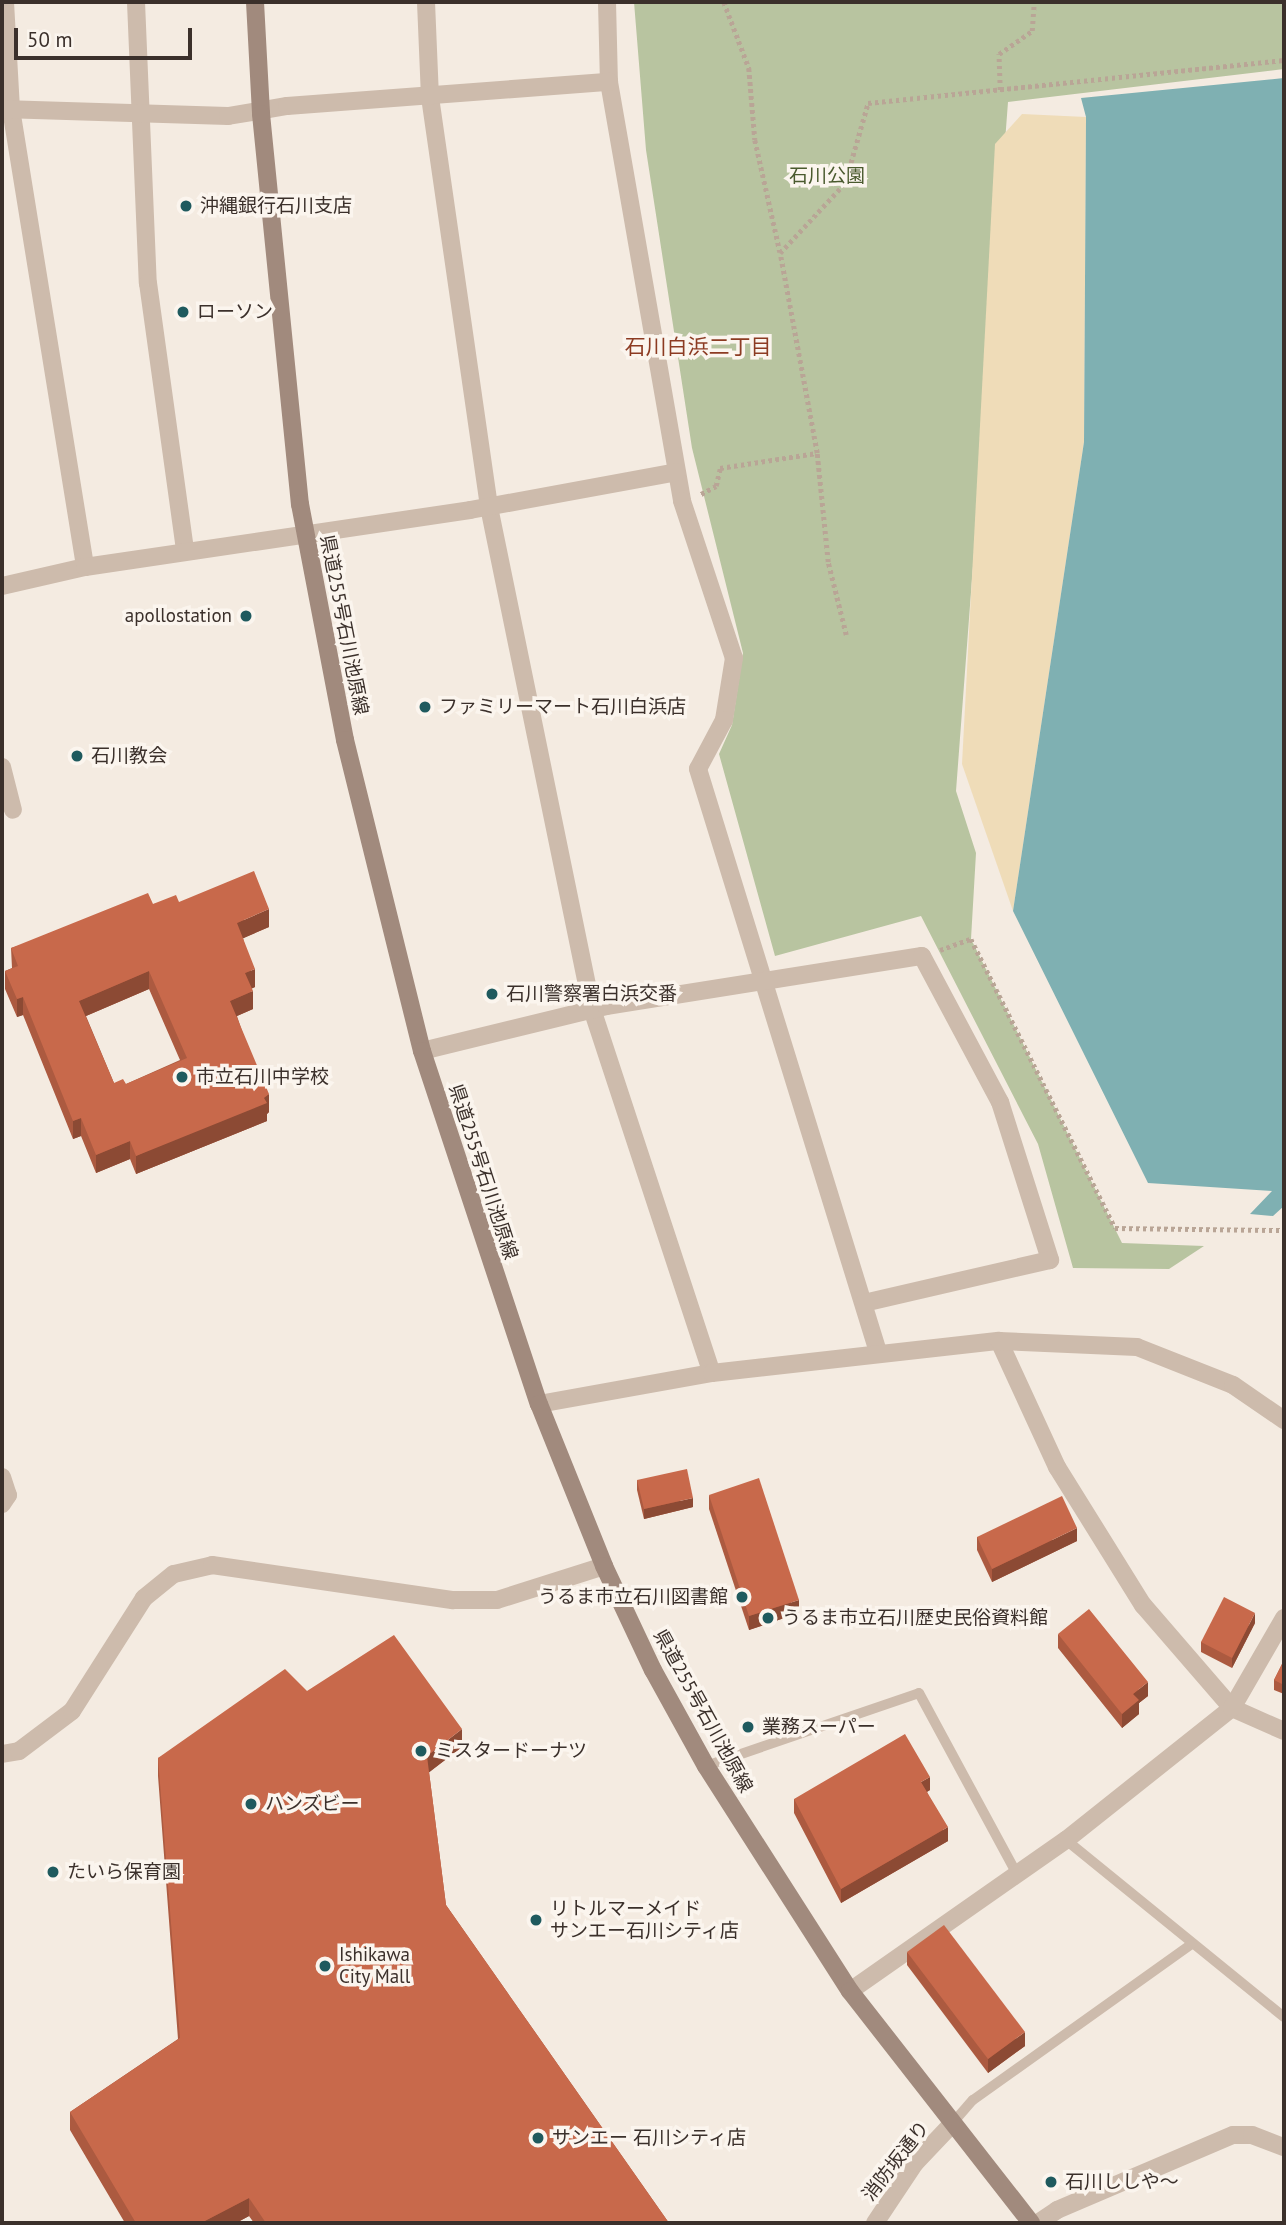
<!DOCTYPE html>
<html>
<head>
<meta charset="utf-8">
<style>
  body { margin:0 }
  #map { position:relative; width:1286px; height:2225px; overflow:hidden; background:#f4ebe1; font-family:"PT Sans","Noto Sans JP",sans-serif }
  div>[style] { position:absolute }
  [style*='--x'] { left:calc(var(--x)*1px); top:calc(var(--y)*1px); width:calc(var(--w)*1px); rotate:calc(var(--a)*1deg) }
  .green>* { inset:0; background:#b8c4a0 }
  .sand>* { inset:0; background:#efdcb8 }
  .water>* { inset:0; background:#7fb0b2 }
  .path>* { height:4.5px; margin-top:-2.25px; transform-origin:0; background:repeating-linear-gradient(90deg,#b9a596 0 3.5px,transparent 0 7px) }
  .service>* { height:10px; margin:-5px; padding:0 5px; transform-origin:5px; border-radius:5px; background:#cdbbac }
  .minor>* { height:18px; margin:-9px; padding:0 9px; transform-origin:9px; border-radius:9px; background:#cdbbac }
  .tertiary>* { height:18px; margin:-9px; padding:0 9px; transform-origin:9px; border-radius:9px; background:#cdbbac }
  .secondary>* { height:18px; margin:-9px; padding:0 9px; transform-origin:9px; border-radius:9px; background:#a18a7d }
  .wall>* { inset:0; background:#ac5a40 }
  .shaded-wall>* { inset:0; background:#8c4a34 }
  .building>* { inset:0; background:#c8694b }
  .dots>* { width:19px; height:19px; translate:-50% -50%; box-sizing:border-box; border:4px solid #fbf5ee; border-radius:50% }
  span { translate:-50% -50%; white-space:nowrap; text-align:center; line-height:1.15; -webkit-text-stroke:7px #fbf5ee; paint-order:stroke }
  .park-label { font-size:19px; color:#4a5a2e }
  .poi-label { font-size:19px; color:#3b302b }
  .left { translate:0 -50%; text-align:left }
  .right { translate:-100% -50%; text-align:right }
  .street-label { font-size:19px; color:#3b302b }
  .neighbourhood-label { font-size:21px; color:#8c3b22 }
  .frame { position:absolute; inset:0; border:4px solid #3b302b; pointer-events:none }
  .scale { position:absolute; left:14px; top:28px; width:178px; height:32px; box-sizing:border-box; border:4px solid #3b302b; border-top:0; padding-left:9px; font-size:21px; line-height:24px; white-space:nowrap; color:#3b302b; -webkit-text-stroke:5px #fbf5ee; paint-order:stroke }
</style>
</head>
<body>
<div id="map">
  <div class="green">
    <i style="clip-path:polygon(634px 2px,1284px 2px,1284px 69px,1008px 102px,956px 791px,976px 853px,971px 939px,1122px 1243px,1204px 1246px,1169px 1269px,1073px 1268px,1038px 1144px,921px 916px,775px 956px,719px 754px,732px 725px,743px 653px,692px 448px,646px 150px)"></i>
  </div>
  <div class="sand">
    <i style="clip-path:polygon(1022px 114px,1086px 117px,1084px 442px,1013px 911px,962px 764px,995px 144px)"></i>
  </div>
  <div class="water">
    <i style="clip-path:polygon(1284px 78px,1284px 1206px,1273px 1216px,1250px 1214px,1272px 1191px,1148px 1183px,1013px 911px,1084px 442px,1086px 117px,1081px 98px)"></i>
  </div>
  <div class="path">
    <i style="--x:724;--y:2;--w:71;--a:69.3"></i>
    <i style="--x:749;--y:68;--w:72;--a:85.2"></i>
    <i style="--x:755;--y:140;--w:115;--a:77.4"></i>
    <i style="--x:1000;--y:90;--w:36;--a:-92"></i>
    <i style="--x:999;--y:54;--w:40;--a:-34.9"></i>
    <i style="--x:1032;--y:31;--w:29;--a:-86"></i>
    <i style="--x:701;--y:494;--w:17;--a:-28"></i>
    <i style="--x:716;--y:486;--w:18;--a:-77"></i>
    <i style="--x:720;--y:468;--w:98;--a:-8.8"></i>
    <i style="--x:846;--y:635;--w:75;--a:-103.9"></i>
    <i style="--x:828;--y:562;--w:110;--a:-95.8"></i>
    <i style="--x:817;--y:453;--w:203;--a:-100.5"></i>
    <i style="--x:780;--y:253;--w:96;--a:-47.1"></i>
    <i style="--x:845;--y:183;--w:83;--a:-74"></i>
    <i style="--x:868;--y:103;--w:418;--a:-5.9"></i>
    <i style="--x:940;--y:950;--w:33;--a:-20"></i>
    <i style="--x:971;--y:939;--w:323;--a:63.5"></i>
    <i style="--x:1115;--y:1228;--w:169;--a:0.7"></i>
  </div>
  <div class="service">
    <i style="--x:706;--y:1766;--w:225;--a:-18.9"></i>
    <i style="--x:919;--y:1693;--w:206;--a:61.6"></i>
    <i style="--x:1066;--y:1840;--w:281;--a:39.1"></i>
    <i style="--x:951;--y:2125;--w:33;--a:-49"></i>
    <i style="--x:973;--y:2100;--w:269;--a:-35.5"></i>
  </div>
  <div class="minor">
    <i style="--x:5;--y:2;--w:107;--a:86.8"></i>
    <i style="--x:11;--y:109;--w:464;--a:80.8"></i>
    <i style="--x:136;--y:2;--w:281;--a:87.6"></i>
    <i style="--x:148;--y:283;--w:271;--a:82.1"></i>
    <i style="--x:426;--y:2;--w:95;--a:87.6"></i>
    <i style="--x:430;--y:97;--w:414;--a:81.8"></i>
    <i style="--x:489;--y:507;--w:512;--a:78.41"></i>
    <i style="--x:592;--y:1009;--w:383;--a:71.8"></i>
    <i style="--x:607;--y:2;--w:80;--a:88.6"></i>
    <i style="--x:609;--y:82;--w:425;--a:80.1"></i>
    <i style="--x:682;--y:501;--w:165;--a:71.7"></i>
    <i style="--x:734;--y:658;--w:63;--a:99.2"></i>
    <i style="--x:724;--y:720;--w:55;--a:118"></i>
    <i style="--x:698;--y:769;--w:610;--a:72.84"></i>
    <i style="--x:2;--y:109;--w:226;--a:1.8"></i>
    <i style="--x:228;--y:116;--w:60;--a:-9.6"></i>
    <i style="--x:287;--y:106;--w:323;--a:-4.3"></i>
    <i style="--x:2;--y:586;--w:85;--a:-12.9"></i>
    <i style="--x:85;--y:567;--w:389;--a:-8.4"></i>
    <i style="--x:470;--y:510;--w:210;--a:-10.4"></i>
    <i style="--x:2;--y:767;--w:44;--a:75.7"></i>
    <i style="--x:422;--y:1051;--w:189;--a:-13.7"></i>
    <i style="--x:606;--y:1006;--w:320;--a:-9"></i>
    <i style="--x:922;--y:956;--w:166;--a:61.9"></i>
    <i style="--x:1000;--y:1102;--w:166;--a:72.4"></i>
    <i style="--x:1050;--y:1260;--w:191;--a:167"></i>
    <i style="--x:999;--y:1341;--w:139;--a:65.3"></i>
    <i style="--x:1057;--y:1467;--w:163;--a:58.1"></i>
    <i style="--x:1143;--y:1605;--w:136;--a:49.2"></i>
    <i style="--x:1232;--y:1708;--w:57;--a:23.9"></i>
    <i style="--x:539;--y:1404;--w:176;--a:-10.2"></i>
    <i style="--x:712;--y:1373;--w:289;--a:-6.4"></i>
    <i style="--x:999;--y:1341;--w:138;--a:2.5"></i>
    <i style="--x:1137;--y:1347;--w:103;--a:21.6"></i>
    <i style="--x:1233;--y:1385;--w:62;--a:34.5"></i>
    <i style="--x:2;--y:1477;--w:19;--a:72"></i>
    <i style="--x:8;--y:1495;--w:11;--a:124"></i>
    <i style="--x:2;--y:1754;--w:17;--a:-10"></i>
    <i style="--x:19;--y:1751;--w:66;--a:-37"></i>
    <i style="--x:72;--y:1711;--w:134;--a:-57.5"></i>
    <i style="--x:144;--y:1598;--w:38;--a:-39"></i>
    <i style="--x:174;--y:1574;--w:39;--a:-13"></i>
    <i style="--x:212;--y:1565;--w:244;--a:8.3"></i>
    <i style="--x:453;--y:1600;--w:44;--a:0"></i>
    <i style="--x:497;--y:1600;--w:112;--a:-17.6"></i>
    <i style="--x:850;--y:1991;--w:264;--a:-35"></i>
    <i style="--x:1066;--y:1840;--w:212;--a:-38.5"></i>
    <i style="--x:1232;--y:1708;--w:104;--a:-60"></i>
    <i style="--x:1038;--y:2223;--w:23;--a:-34"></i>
    <i style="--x:1057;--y:2210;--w:191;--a:-23.1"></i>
    <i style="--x:1233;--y:2135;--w:19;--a:0"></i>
    <i style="--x:1252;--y:2135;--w:34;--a:21"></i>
  </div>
  <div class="tertiary">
    <i style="--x:875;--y:2223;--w:72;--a:-56.3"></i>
    <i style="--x:915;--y:2163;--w:52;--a:-46.5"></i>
  </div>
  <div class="secondary">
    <i style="--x:255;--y:2;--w:112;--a:86.9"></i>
    <i style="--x:261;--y:114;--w:392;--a:84.3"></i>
    <i style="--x:300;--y:504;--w:240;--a:79.2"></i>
    <i style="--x:345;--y:740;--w:320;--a:76.1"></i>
    <i style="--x:422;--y:1051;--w:372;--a:71.7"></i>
    <i style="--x:539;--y:1404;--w:175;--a:68.1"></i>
    <i style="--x:604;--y:1566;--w:115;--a:64.8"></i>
    <i style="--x:653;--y:1670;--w:110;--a:61.1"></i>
    <i style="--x:706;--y:1766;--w:267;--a:57.4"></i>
    <i style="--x:850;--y:1991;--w:294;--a:52"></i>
  </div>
  <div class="wall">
    <i style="clip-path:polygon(evenodd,179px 902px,269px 927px,243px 938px,255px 987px,251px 989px,253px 1009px,237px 1016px,269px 1112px,267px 1114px,267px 1121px,136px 1174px,130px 1159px,96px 1173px,81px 1136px,73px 1139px,23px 1015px,17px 1017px,5px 989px,5px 971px,12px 968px,11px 948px,153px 904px,179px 902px,149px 989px,180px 1060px,126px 1084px,114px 1083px,86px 1016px,149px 989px)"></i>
    <i style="clip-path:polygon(637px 1480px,693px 1507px,644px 1519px,637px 1490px)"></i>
    <i style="clip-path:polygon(709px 1495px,799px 1613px,749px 1630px,709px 1509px)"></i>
    <i style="clip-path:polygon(977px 1537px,1077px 1541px,992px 1582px,977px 1550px)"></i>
    <i style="clip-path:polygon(1255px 1623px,1232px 1668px,1201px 1652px,1201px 1642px)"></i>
    <i style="clip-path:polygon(1058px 1634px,1148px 1696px,1139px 1703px,1139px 1714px,1122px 1728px,1058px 1648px)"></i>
    <i style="clip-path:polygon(1284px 1660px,1284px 1694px,1274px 1690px,1274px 1680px)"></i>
    <i style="clip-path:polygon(307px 1691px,462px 1747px,429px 1772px,446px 1905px,669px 2223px,254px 2223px,249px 2216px,236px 2223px,125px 2223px,70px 2130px,70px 2112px,178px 2039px,158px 1776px,158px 1758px)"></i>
    <i style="clip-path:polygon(930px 1790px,927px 1792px,948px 1841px,841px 1903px,794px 1813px,794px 1799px)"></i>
    <i style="clip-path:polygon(907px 1952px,1025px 2046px,988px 2073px,907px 1965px)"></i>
  </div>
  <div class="shaded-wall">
    <i style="clip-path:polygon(269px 909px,269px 927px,237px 941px,237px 923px)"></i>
    <i style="clip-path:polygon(255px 969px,255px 987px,245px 991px,245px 973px)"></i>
    <i style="clip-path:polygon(149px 971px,149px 989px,79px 1019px,79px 1001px)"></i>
    <i style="clip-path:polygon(253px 991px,253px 1009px,230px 1019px,230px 1001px)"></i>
    <i style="clip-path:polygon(23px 997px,23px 1015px,17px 1017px,17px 999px)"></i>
    <i style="clip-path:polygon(269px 1094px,269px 1112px,267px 1114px,267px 1121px,136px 1174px,136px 1156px)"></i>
    <i style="clip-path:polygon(81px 1118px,81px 1136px,73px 1139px,73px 1121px)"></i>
    <i style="clip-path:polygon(130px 1141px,130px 1159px,96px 1173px,96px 1155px)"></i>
    <i style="clip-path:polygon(693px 1498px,693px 1507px,644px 1519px,644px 1509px)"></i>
    <i style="clip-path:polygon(1077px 1528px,1077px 1541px,992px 1582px,992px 1569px)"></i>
    <i style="clip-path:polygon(799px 1600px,799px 1613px,749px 1630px,749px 1616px)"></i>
    <i style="clip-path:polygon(1255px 1613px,1255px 1623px,1232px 1668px,1232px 1658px)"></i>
    <i style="clip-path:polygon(1148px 1682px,1148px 1696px,1139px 1703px,1139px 1714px,1122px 1728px,1122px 1714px,1133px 1694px)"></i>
    <i style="clip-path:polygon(462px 1729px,462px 1747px,427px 1774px,427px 1756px)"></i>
    <i style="clip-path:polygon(930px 1777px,930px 1790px,921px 1795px,921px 1782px)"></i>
    <i style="clip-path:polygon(948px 1827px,948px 1841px,841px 1903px,841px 1889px)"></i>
    <i style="clip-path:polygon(1025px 2032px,1025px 2046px,988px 2073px,988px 2059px)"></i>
    <i style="clip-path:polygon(249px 2198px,249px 2216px,236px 2223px,201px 2223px)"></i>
  </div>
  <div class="building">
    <i style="clip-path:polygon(evenodd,254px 871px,269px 909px,237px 923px,255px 969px,245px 973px,253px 991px,230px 1001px,269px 1094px,264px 1098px,267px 1103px,136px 1156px,130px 1141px,96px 1155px,81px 1118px,73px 1121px,23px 997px,17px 999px,5px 971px,18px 966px,11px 948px,148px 893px,153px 904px,176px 895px,179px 902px,254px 871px,149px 971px,187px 1058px,126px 1084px,123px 1079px,114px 1083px,79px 1001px,149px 971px)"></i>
    <i style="clip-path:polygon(687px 1469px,693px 1498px,644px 1509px,637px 1480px)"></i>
    <i style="clip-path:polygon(759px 1478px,799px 1600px,749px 1616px,709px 1495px)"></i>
    <i style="clip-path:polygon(1062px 1496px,1077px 1528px,992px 1569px,977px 1537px)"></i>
    <i style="clip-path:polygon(1224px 1597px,1255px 1613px,1232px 1658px,1201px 1642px)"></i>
    <i style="clip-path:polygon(1089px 1609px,1148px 1682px,1133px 1694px,1139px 1700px,1122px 1714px,1058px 1634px)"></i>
    <i style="clip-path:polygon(394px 1635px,462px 1729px,427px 1756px,446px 1905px,669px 2223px,266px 2223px,249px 2198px,201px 2223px,136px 2223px,70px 2112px,180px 2038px,158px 1758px,285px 1669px,307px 1691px)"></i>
    <i style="clip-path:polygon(1284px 1660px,1284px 1685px,1274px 1680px)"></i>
    <i style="clip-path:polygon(905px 1734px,930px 1777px,921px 1782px,948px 1827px,841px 1889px,794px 1799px)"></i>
    <i style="clip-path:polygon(944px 1925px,1025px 2032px,988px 2059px,907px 1952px)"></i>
  </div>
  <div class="dots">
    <i style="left:186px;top:206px;background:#1f5a5e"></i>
    <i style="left:183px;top:312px;background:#1f5a5e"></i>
    <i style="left:246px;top:616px;background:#1f5a5e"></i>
    <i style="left:425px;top:707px;background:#1f5a5e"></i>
    <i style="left:77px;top:756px;background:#1f5a5e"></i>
    <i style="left:492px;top:994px;background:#1f5a5e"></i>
    <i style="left:182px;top:1077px;background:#1f5a5e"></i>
    <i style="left:742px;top:1597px;background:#1f5a5e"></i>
    <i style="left:768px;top:1618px;background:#1f5a5e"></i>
    <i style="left:748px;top:1727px;background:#1f5a5e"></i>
    <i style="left:421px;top:1751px;background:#1f5a5e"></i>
    <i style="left:251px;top:1804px;background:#1f5a5e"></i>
    <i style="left:53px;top:1872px;background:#1f5a5e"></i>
    <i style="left:536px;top:1920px;background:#1f5a5e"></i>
    <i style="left:325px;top:1966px;background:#1f5a5e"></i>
    <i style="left:538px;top:2138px;background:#1f5a5e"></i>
    <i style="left:1051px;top:2182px;background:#1f5a5e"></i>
  </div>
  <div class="park-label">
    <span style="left:827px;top:176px">石川公園</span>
  </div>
  <div class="poi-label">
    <span class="left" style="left:200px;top:206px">沖縄銀行石川支店</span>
    <span class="left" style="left:197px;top:312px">ローソン</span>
    <span class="right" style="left:232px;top:616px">apollostation</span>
    <span class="left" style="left:439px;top:707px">ファミリーマート石川白浜店</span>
    <span class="left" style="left:91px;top:756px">石川教会</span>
    <span class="left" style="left:506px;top:994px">石川警察署白浜交番</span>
    <span class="left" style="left:196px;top:1077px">市立石川中学校</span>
    <span class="right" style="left:728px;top:1597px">うるま市立石川図書館</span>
    <span class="left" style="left:782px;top:1618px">うるま市立石川歴史民俗資料館</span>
    <span class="left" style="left:762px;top:1727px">業務スーパー</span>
    <span class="left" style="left:435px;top:1751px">ミスタードーナツ</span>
    <span class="left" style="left:265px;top:1804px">ハンズビー</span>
    <span class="left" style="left:67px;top:1872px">たいら保育園</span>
    <span class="left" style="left:550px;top:1920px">リトルマーメイド<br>サンエー石川シティ店</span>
    <span class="left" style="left:339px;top:1966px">Ishikawa<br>City Mall</span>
    <span class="left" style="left:552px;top:2138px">サンエー 石川シティ店</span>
    <span class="left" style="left:1065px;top:2182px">石川ししや〜</span>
  </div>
  <div class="street-label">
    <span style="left:344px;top:625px;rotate:79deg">県道255号石川池原線</span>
    <span style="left:483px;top:1172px;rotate:72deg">県道255号石川池原線</span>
    <span style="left:703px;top:1711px;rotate:61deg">県道255号石川池原線</span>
    <span style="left:896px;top:2161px;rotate:-52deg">消防坂通り</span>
  </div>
  <div class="neighbourhood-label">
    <span style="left:698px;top:347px">石川白浜二丁目</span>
  </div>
  <div class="frame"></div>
  <div class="scale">50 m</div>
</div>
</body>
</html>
